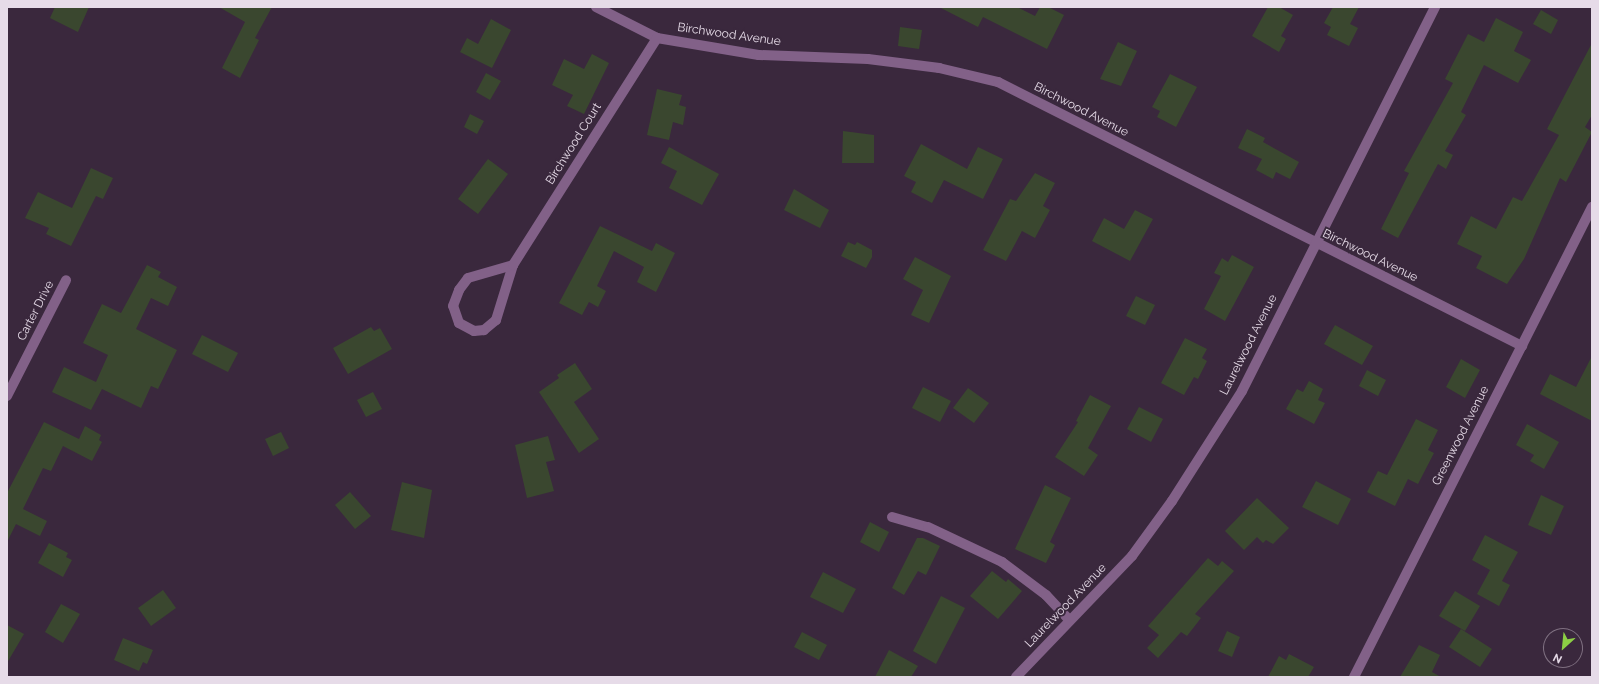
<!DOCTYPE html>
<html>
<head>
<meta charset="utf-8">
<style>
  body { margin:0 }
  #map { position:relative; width:1599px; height:684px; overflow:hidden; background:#3a283d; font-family:Raleway,sans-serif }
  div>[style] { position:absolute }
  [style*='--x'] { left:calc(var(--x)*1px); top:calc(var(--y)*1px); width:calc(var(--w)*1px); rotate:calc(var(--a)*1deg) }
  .building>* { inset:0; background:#3a472f }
  .minor>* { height:10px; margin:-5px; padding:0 5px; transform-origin:5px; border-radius:5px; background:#826188 }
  span { translate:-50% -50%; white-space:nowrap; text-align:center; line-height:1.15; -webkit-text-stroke:4px #3a283d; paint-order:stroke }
  .street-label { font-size:12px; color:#e6dbe8 }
  .frame { position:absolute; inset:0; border:8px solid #e6dbe8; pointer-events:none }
  .north { position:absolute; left:1543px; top:628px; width:40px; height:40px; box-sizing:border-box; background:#3a283d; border:1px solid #7f7081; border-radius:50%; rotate:207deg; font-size:11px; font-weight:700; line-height:16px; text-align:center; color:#e6dbe8 }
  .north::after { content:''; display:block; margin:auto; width:14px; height:18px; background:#8cce45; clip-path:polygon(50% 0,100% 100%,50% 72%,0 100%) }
</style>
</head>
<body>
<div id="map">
  <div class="building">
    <i style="clip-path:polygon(55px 7px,89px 7px,78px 32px,50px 18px)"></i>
    <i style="clip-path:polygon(219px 7px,272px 7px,255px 38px,259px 40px,240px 78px,222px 68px,245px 22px)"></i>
    <i style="clip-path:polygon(939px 7px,1017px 7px,1035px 16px,1040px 7px,1048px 7px,1064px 15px,1047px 49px,983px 17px,978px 27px)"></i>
    <i style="clip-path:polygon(1268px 7px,1279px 7px,1293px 15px,1281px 36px,1286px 39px,1279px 52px,1252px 36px)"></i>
    <i style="clip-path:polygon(1333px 7px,1359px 7px,1350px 24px,1358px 28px,1349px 46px,1327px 35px,1331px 27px,1324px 23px)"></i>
    <i style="clip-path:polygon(1541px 10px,1558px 20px,1551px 34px,1533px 24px)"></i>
    <i style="clip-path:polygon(1496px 18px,1523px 32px,1514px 51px,1531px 60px,1518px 83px,1484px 65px,1461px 112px,1466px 115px,1445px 151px,1453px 155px,1446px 169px,1438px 164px,1398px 238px,1381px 229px,1409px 173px,1404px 171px,1453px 83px,1445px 79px,1468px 34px,1484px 42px)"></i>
    <i style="clip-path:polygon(491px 19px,511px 30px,492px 68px,460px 52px,467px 38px,478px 44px)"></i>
    <i style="clip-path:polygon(900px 27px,922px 30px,919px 49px,898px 46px)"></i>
    <i style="clip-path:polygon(1118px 42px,1137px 51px,1121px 86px,1100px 79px)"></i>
    <i style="clip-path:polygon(1592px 43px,1592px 115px,1585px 127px,1592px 132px,1566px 182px,1560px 178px,1524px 259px,1507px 284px,1476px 268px,1482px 256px,1457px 244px,1471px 216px,1496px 229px,1513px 197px,1522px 201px,1559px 135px,1547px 129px)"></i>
    <i style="clip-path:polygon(592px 54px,609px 63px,584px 114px,567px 106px,573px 95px,552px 85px,564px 59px,584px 69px)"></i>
    <i style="clip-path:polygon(486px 73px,501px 81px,490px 100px,476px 92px)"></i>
    <i style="clip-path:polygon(1170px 74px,1197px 87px,1176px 127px,1157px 117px,1160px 111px,1152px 107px)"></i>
    <i style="clip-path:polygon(657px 89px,682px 95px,679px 105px,686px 107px,683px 125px,673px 122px,669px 140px,647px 135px)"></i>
    <i style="clip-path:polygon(470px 114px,484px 121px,477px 134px,464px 127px)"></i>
    <i style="clip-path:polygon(1247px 129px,1265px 138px,1263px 142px,1299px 162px,1290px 179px,1276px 172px,1273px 179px,1256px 170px,1262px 159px,1238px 148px)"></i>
    <i style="clip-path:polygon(843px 131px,874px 135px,874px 163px,842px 163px)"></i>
    <i style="clip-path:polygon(921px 144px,967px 169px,978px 147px,1003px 159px,983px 199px,944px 180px,932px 203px,911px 192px,916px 182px,904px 176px)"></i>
    <i style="clip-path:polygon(669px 147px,719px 174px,702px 205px,669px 188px,677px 171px,661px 163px)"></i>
    <i style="clip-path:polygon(488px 159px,508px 174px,478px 214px,458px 199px)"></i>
    <i style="clip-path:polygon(91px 168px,113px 178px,103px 199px,96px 196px,71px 246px,46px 234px,49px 228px,25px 218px,38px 192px,72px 208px)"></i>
    <i style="clip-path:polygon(1035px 173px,1055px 183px,1043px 206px,1050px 210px,1035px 238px,1022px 231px,1006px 261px,983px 250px,1010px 199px,1016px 201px)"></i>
    <i style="clip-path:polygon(794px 189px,829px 210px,820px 228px,784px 210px)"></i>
    <i style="clip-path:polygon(1135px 210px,1153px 219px,1130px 261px,1092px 241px,1104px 218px,1124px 229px)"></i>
    <i style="clip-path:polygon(600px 226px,652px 251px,656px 243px,675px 253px,656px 292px,637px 282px,644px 267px,614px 251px,597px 286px,606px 291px,598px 307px,589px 302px,582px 315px,559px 303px)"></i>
    <i style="clip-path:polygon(848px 242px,855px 245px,857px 242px,872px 250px,872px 257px,866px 268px,841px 256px)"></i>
    <i style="clip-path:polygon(1232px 255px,1254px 267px,1225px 321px,1204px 309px,1221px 276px,1214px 273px,1222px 258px,1228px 262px)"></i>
    <i style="clip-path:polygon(915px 257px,951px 276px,929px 323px,911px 315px,923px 290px,903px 279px)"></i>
    <i style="clip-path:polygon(147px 265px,161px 272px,158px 277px,177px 287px,168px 306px,151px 298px,136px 329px,177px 350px,158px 389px,151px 386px,141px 408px,102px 389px,91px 410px,52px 392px,64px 367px,96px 382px,108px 355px,83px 343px,102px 304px,121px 313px)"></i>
    <i style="clip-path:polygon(1136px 296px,1155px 305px,1145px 325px,1126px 316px)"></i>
    <i style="clip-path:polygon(1335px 325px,1373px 346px,1362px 365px,1324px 344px)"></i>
    <i style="clip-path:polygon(371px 327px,374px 331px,380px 328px,392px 349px,348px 374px,333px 348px)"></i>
    <i style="clip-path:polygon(202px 335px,238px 353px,228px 372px,192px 354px)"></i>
    <i style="clip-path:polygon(1185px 338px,1207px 349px,1202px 358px,1207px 361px,1198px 379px,1194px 377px,1184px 395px,1161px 383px)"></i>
    <i style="clip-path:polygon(1592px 356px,1592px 421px,1540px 394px,1550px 374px,1576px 387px)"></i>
    <i style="clip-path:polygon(1461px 359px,1480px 370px,1465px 398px,1446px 387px)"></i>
    <i style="clip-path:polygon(575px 363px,592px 389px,574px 402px,599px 439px,579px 453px,539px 392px,559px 378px,557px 375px)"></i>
    <i style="clip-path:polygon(1367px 370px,1386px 380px,1378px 396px,1359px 386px)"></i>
    <i style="clip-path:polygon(1309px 381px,1323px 389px,1318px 400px,1325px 403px,1314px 424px,1286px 409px,1297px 389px,1303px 392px)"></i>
    <i style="clip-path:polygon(923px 387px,951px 401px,940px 422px,912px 408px)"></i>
    <i style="clip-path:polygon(968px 388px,989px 403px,974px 423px,953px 408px)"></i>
    <i style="clip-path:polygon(373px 392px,382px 409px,366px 417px,357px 400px)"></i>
    <i style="clip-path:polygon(1090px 395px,1111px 406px,1088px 448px,1098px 455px,1084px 476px,1055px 457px,1078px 422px,1076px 421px)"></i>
    <i style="clip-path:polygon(1139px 407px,1163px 419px,1151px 442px,1127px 429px)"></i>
    <i style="clip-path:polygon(1416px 419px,1438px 430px,1428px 450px,1434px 453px,1418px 484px,1408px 479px,1395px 506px,1367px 492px,1378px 471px,1387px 475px)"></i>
    <i style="clip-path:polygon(44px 422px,79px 439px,85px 426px,101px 435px,99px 440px,102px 442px,92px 461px,63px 446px,51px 471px,43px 468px,23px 509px,47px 521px,40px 536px,16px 524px,7px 542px,7px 493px)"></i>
    <i style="clip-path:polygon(1527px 424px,1559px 442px,1544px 469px,1530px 461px,1534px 455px,1516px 445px)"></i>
    <i style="clip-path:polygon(281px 432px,289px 448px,273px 456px,265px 439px)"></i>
    <i style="clip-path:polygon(548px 436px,555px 460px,546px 462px,554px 491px,527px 498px,515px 445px)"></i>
    <i style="clip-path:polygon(1316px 481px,1351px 499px,1338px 525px,1302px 507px)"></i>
    <i style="clip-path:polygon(402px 482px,432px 490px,424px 538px,391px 530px)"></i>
    <i style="clip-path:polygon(1045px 485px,1071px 498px,1050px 542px,1055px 545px,1046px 563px,1015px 549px)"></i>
    <i style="clip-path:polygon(350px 492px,371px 516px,355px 529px,335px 505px)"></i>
    <i style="clip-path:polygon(1541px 495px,1564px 506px,1551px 535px,1528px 525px)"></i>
    <i style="clip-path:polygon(1257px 498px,1289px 528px,1273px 544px,1266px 540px,1263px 543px,1257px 537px,1244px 550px,1225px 531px)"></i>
    <i style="clip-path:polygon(870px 522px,889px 532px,879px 552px,860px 542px)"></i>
    <i style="clip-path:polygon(1485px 535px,1518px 552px,1502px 581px,1510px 585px,1499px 606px,1477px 594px,1490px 570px,1472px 560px)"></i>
    <i style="clip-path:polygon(917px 538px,923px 538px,940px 546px,926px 575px,918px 571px,904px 595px,892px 588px)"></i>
    <i style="clip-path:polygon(49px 543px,68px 553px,66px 557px,72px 560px,63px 577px,38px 563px)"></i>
    <i style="clip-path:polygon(1208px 558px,1218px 566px,1222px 561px,1234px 571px,1195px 614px,1201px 618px,1187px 636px,1181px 632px,1158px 658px,1147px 648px,1159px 635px,1148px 626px)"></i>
    <i style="clip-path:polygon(992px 571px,1006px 582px,1008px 579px,1022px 591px,998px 619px,970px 596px)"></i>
    <i style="clip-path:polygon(823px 572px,856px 589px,843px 613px,810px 597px)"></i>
    <i style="clip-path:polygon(163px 590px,176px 608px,151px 626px,138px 608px)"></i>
    <i style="clip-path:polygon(1455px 591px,1480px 606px,1465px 631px,1439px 616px)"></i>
    <i style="clip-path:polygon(941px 596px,965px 608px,936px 664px,913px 651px)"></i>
    <i style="clip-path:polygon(61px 604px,80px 614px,63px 643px,45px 632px)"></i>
    <i style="clip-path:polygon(7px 625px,24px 634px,7px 663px)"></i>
    <i style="clip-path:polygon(1461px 629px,1492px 649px,1480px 667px,1449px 647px)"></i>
    <i style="clip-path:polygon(1227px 631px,1240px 637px,1232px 657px,1218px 651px)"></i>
    <i style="clip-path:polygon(802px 632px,827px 645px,819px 660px,794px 647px)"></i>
    <i style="clip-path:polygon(123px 638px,153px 650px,147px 664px,143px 662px,139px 671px,114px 660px)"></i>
    <i style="clip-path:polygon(1419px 645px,1440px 655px,1432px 672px,1441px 677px,1400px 677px)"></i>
    <i style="clip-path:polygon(889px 650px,918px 666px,911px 677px,875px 677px)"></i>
    <i style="clip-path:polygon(1289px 654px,1314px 667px,1308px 677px,1268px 677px,1279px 656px,1286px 660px)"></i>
  </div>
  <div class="minor">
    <i style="--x:596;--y:7;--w:68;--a:26.9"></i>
    <i style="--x:657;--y:38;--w:103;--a:9.5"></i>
    <i style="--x:759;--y:55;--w:109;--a:2.1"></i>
    <i style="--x:868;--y:59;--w:72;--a:7.2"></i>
    <i style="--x:939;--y:68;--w:61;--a:13.3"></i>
    <i style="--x:998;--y:82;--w:587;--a:26.74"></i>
    <i style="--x:513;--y:265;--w:58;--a:107.2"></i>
    <i style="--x:496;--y:320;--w:16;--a:140"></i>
    <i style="--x:484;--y:330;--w:10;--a:174"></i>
    <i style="--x:474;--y:331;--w:17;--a:-152"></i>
    <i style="--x:459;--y:323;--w:18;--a:-109"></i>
    <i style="--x:453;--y:306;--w:17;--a:-69"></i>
    <i style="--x:459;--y:290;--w:15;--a:-53"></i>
    <i style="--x:468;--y:278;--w:47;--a:-16.1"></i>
    <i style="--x:513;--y:265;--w:269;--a:-57.6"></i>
    <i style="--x:7;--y:396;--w:130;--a:-63"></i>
    <i style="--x:892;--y:517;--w:37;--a:16"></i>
    <i style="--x:928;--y:527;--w:82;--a:25.3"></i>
    <i style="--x:1002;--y:562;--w:55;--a:36.9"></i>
    <i style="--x:1046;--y:595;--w:34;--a:47"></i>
    <i style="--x:1016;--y:677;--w:168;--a:-46.2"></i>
    <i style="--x:1132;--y:556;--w:68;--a:-54"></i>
    <i style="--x:1172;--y:501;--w:130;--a:-57.5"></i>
    <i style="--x:1242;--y:391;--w:430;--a:-63.3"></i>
    <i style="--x:1354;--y:677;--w:527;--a:-63.14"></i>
  </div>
  <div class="street-label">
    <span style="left:729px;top:35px;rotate:8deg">Birchwood Avenue</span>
    <span style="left:1081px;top:110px;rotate:27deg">Birchwood Avenue</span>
    <span style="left:574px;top:144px;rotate:-58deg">Birchwood Court</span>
    <span style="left:1370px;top:256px;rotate:26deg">Birchwood Avenue</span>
    <span style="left:36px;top:311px;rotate:-63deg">Carter Drive</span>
    <span style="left:1249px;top:345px;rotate:-63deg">Laurelwood Avenue</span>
    <span style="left:1461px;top:436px;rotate:-63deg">Greenwood Avenue</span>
    <span style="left:1066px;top:606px;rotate:-46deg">Laurelwood Avenue</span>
  </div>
  <div class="frame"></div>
  <div class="north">N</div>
</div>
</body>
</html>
